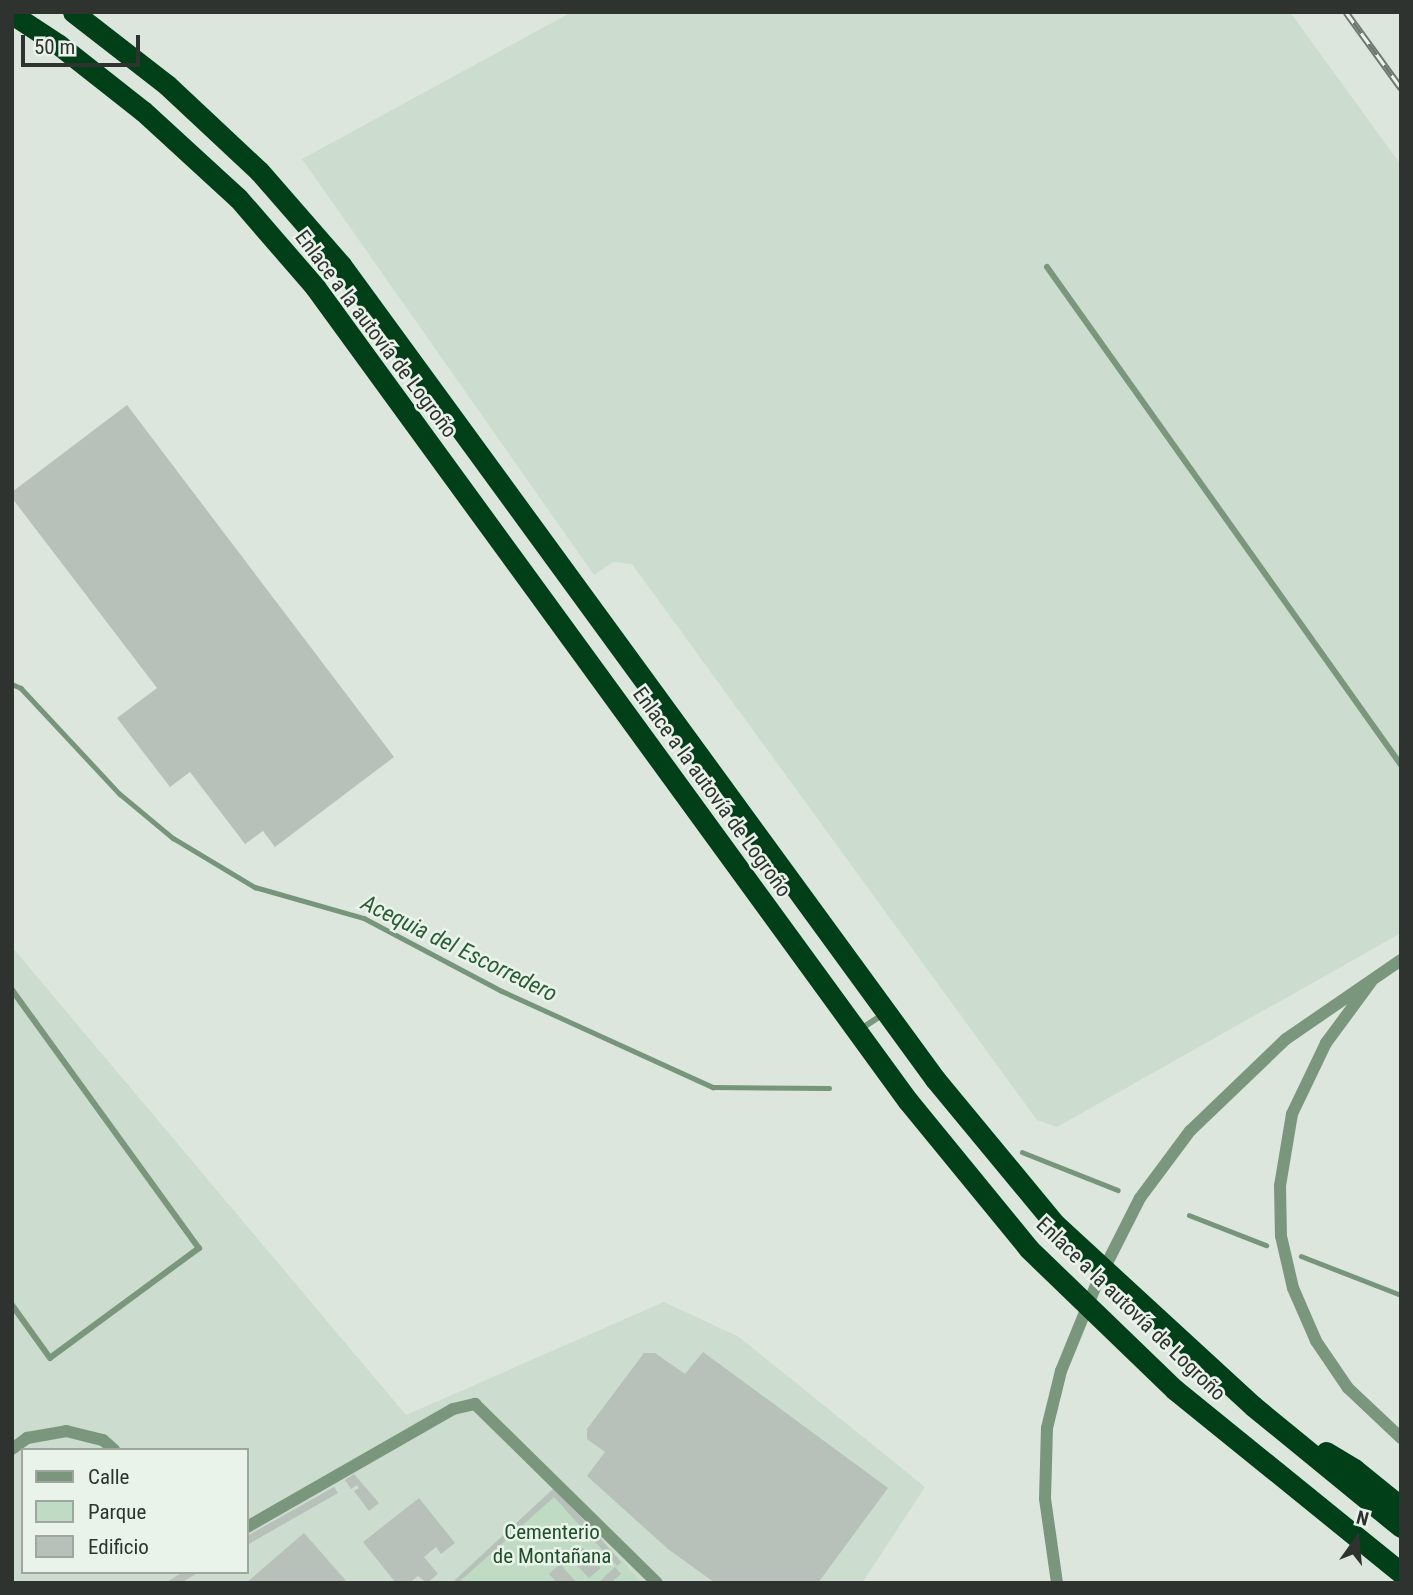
<!DOCTYPE html>
<html>
<head>
<meta charset="utf-8">
<style>
  body { margin:0 }
  #map { position:relative; width:1413px; height:1595px; overflow:hidden; background:#dce6dd; font-family:"Roboto Condensed",sans-serif }
  div>[style] { position:absolute }
  [style*='--x'] { left:calc(var(--x)*1px); top:calc(var(--y)*1px); width:calc(var(--w)*1px); rotate:calc(var(--a)*1deg) }
  .built>* { inset:0; background:#ccdcce }
  .green>* { inset:0; background:#bfdbc3 }
  .stream>* { height:4.5px; margin:-2.25px; padding:0 2.25px; transform-origin:2.25px; border-radius:2.25px; background:#77957b }
  .building>* { inset:0; background:#b7c1b9 }
  .service>* { height:6px; margin:-3px; padding:0 3px; transform-origin:3px; border-radius:3px; background:#7a977e }
  .minor>* { height:12px; margin:-6px; padding:0 6px; transform-origin:6px; border-radius:6px; background:#7a977e }
  .motorway>* { height:21px; margin:-10.5px; padding:0 10.5px; transform-origin:10.5px; border-radius:10.5px; background:#013f18 }
  .rail>* { height:7px; margin-top:-3.5px; transform-origin:0; background:repeating-linear-gradient(90deg,#e9f3ea 0 13px,#717872 0 26px); box-sizing:border-box; border-block:2px solid #717872 }
  span { translate:-50% -50%; white-space:nowrap; text-align:center; line-height:1.15; -webkit-text-stroke:5px #e9f3ea; paint-order:stroke }
  .street-label { font-size:21px; color:#2f332f }
  .park-label { font-size:21px; color:#1f4f2b }
  .water-label { font-size:23px; color:#2d5d38; font-style:italic }
  .frame { position:absolute; inset:0; border:14px solid #2f332f; pointer-events:none }
  .legend { position:absolute; left:21px; top:1448px; width:228px; height:126px; box-sizing:border-box; background:#e9f3ea; border:2px solid #9fa69f; margin:0; padding:9px 12px; list-style:none; font-size:21px; color:#2f332f }
  .legend li { display:flex; align-items:center; gap:14px; height:35px }
  .legend b { width:35px; border:2px solid #9fa69f }
  .north { position:absolute; left:1322px; top:1504px; width:70px; height:70px; -webkit-text-stroke:5px #e9f3ea; paint-order:stroke; rotate:15deg; font-size:19px; font-weight:700; line-height:28px; text-align:center; color:#2f332f }
  .north::after { content:''; display:block; margin:auto; width:24px; height:32px; background:#2f332f; clip-path:polygon(50% 0,100% 100%,50% 72%,0 100%) }
  .scale { position:absolute; left:21px; top:35px; width:119px; height:32px; box-sizing:border-box; border:4px solid #2f332f; border-top:0; padding-left:9px; font-size:21px; line-height:24px; white-space:nowrap; color:#2f332f; -webkit-text-stroke:5px #e9f3ea; paint-order:stroke }
</style>
</head>
<body>
<div id="map">
  <div class="built">
    <i style="clip-path:polygon(572px 12px,1290px 12px,1401px 165px,1401px 933px,1057px 1127px,1037px 1120px,632px 564px,613px 562px,594px 575px,302px 159px)"></i>
    <i style="clip-path:polygon(evenodd,12px 947px,406px 1415px,664px 1302px,739px 1337px,925px 1487px,862px 1583px,12px 1583px,12px 947px,23px 1450px,247px 1450px,247px 1572px,23px 1572px,23px 1450px)"></i>
  </div>
  <div class="green">
    <i style="clip-path:polygon(554px 1488px,642px 1583px,451px 1583px)"></i>
  </div>
  <div class="stream">
    <i style="--x:12;--y:684;--w:10;--a:24"></i>
    <i style="--x:21;--y:688;--w:145;--a:47"></i>
    <i style="--x:120;--y:794;--w:69;--a:39.7"></i>
    <i style="--x:173;--y:838;--w:96;--a:30.9"></i>
    <i style="--x:255;--y:887;--w:113;--a:15.9"></i>
    <i style="--x:364;--y:918;--w:156;--a:27.9"></i>
    <i style="--x:502;--y:991;--w:232;--a:24.5"></i>
    <i style="--x:713;--y:1087;--w:116;--a:0.5"></i>
    <i style="--x:1022;--y:1152;--w:103;--a:21.6"></i>
    <i style="--x:1189;--y:1215;--w:83;--a:21.3"></i>
    <i style="--x:1301;--y:1256;--w:107;--a:21.3"></i>
  </div>
  <div class="building">
    <i style="clip-path:polygon(127px 405px,394px 757px,275px 847px,263px 831px,245px 844px,190px 772px,170px 787px,117px 718px,157px 688px,12px 498px,12px 492px)"></i>
    <i style="clip-path:polygon(703px 1352px,888px 1488px,818px 1583px,715px 1583px,668px 1549px,587px 1476px,605px 1452px,587px 1439px,587px 1429px,644px 1353px,655px 1353px,685px 1374px)"></i>
    <i style="clip-path:polygon(354px 1474px,379px 1503px,369px 1511px,354px 1491px,359px 1488px,357px 1485px,351px 1489px,345px 1480px)"></i>
    <i style="clip-path:polygon(334px 1487px,338px 1493px,247px 1545px,247px 1536px)"></i>
    <i style="clip-path:polygon(554px 1488px,587px 1524px,582px 1528px,554px 1497px,458px 1583px,455px 1580px)"></i>
    <i style="clip-path:polygon(419px 1498px,455px 1543px,441px 1554px,436px 1547px,424px 1557px,438px 1574px,427px 1583px,418px 1576px,409px 1583px,396px 1583px,363px 1542px)"></i>
    <i style="clip-path:polygon(592px 1529px,621px 1562px,617px 1566px,587px 1533px)"></i>
    <i style="clip-path:polygon(304px 1533px,348px 1583px,246px 1583px)"></i>
    <i style="clip-path:polygon(581px 1546px,601px 1568px,589px 1578px,569px 1557px)"></i>
    <i style="clip-path:polygon(560px 1564px,577px 1583px,557px 1583px,549px 1574px)"></i>
    <i style="clip-path:polygon(615px 1567px,621px 1574px,611px 1583px,598px 1583px)"></i>
    <i style="clip-path:polygon(183px 1572px,199px 1572px,181px 1583px,165px 1583px)"></i>
  </div>
  <div class="service">
    <i style="--x:1047;--y:267;--w:611;--a:54.59"></i>
    <i style="--x:12;--y:990;--w:319;--a:54.1"></i>
    <i style="--x:199;--y:1248;--w:185;--a:143.6"></i>
    <i style="--x:50;--y:1358;--w:65;--a:-125.6"></i>
    <i style="--x:859;--y:1030;--w:27;--a:-33"></i>
  </div>
  <div class="minor">
    <i style="--x:1371;--y:982;--w:76;--a:126.4"></i>
    <i style="--x:1326;--y:1043;--w:79;--a:115.6"></i>
    <i style="--x:1292;--y:1114;--w:73;--a:99.5"></i>
    <i style="--x:1280;--y:1186;--w:50;--a:88.9"></i>
    <i style="--x:1281;--y:1236;--w:53;--a:77"></i>
    <i style="--x:1293;--y:1288;--w:58;--a:66.5"></i>
    <i style="--x:1316;--y:1341;--w:57;--a:55.8"></i>
    <i style="--x:1348;--y:1388;--w:73;--a:43.3"></i>
    <i style="--x:12;--y:1449;--w:19;--a:-36"></i>
    <i style="--x:27;--y:1438;--w:40;--a:-10"></i>
    <i style="--x:66;--y:1431;--w:38;--a:14"></i>
    <i style="--x:103;--y:1440;--w:15;--a:42"></i>
    <i style="--x:247;--y:1527;--w:237;--a:-29.8"></i>
    <i style="--x:453;--y:1409;--w:23;--a:-13"></i>
    <i style="--x:475;--y:1404;--w:255;--a:44.5"></i>
    <i style="--x:1057;--y:1583;--w:85;--a:-98.1"></i>
    <i style="--x:1045;--y:1499;--w:71;--a:-88.4"></i>
    <i style="--x:1047;--y:1428;--w:59;--a:-76.2"></i>
    <i style="--x:1061;--y:1371;--w:95;--a:-67.8"></i>
    <i style="--x:1097;--y:1283;--w:95;--a:-63.2"></i>
    <i style="--x:1140;--y:1198;--w:84;--a:-53.3"></i>
    <i style="--x:1190;--y:1131;--w:133;--a:-43.8"></i>
    <i style="--x:1286;--y:1039;--w:140;--a:-34.5"></i>
  </div>
  <div class="motorway">
    <i style="--x:73;--y:12;--w:119;--a:37.8"></i>
    <i style="--x:167;--y:85;--w:126;--a:43.1"></i>
    <i style="--x:259;--y:171;--w:125;--a:48.9"></i>
    <i style="--x:341;--y:265;--w:1008;--a:53.88"></i>
    <i style="--x:935;--y:1079;--w:188;--a:50.4"></i>
    <i style="--x:1055;--y:1224;--w:269;--a:42.6"></i>
    <i style="--x:1253;--y:1406;--w:191;--a:39.3"></i>
    <i style="--x:12;--y:14;--w:56;--a:33.4"></i>
    <i style="--x:59;--y:45;--w:107;--a:38.2"></i>
    <i style="--x:143;--y:111;--w:129;--a:42.5"></i>
    <i style="--x:238;--y:198;--w:118;--a:49.1"></i>
    <i style="--x:315;--y:287;--w:1007;--a:53.93"></i>
    <i style="--x:908;--y:1101;--w:191;--a:50.7"></i>
    <i style="--x:1029;--y:1249;--w:202;--a:44"></i>
    <i style="--x:1174;--y:1389;--w:292;--a:39"></i>
    <i style="--x:1326;--y:1452;--w:33;--a:31"></i>
    <i style="--x:1354;--y:1469;--w:60;--a:39"></i>
  </div>
  <div class="rail">
    <i style="--x:1346;--y:12;--w:94;--a:54.1"></i>
  </div>
  <div class="street-label">
    <span style="left:376px;top:334px;rotate:53deg">Enlace a la autovía de Logroño</span>
    <span style="left:712px;top:792px;rotate:54deg">Enlace a la autovía de Logroño</span>
    <span style="left:1131px;top:1309px;rotate:44deg">Enlace a la autovía de Logroño</span>
  </div>
  <div class="park-label">
    <span style="left:552px;top:1544px">Cementerio<br>de Montañana</span>
  </div>
  <div class="water-label">
    <span style="left:459px;top:949px;rotate:26deg">Acequia del Escorredero</span>
  </div>
  <div class="frame"></div>
  <ul class="legend">
  <li><b style="height:9px;background:#7a977e"></b>Calle</li>
  <li><b style="height:19px;background:#bfdbc3"></b>Parque</li>
  <li><b style="height:19px;background:#b7c1b9"></b>Edificio</li>
  </ul>
  <div class="north">N</div>
  <div class="scale">50 m</div>
</div>
</body>
</html>
